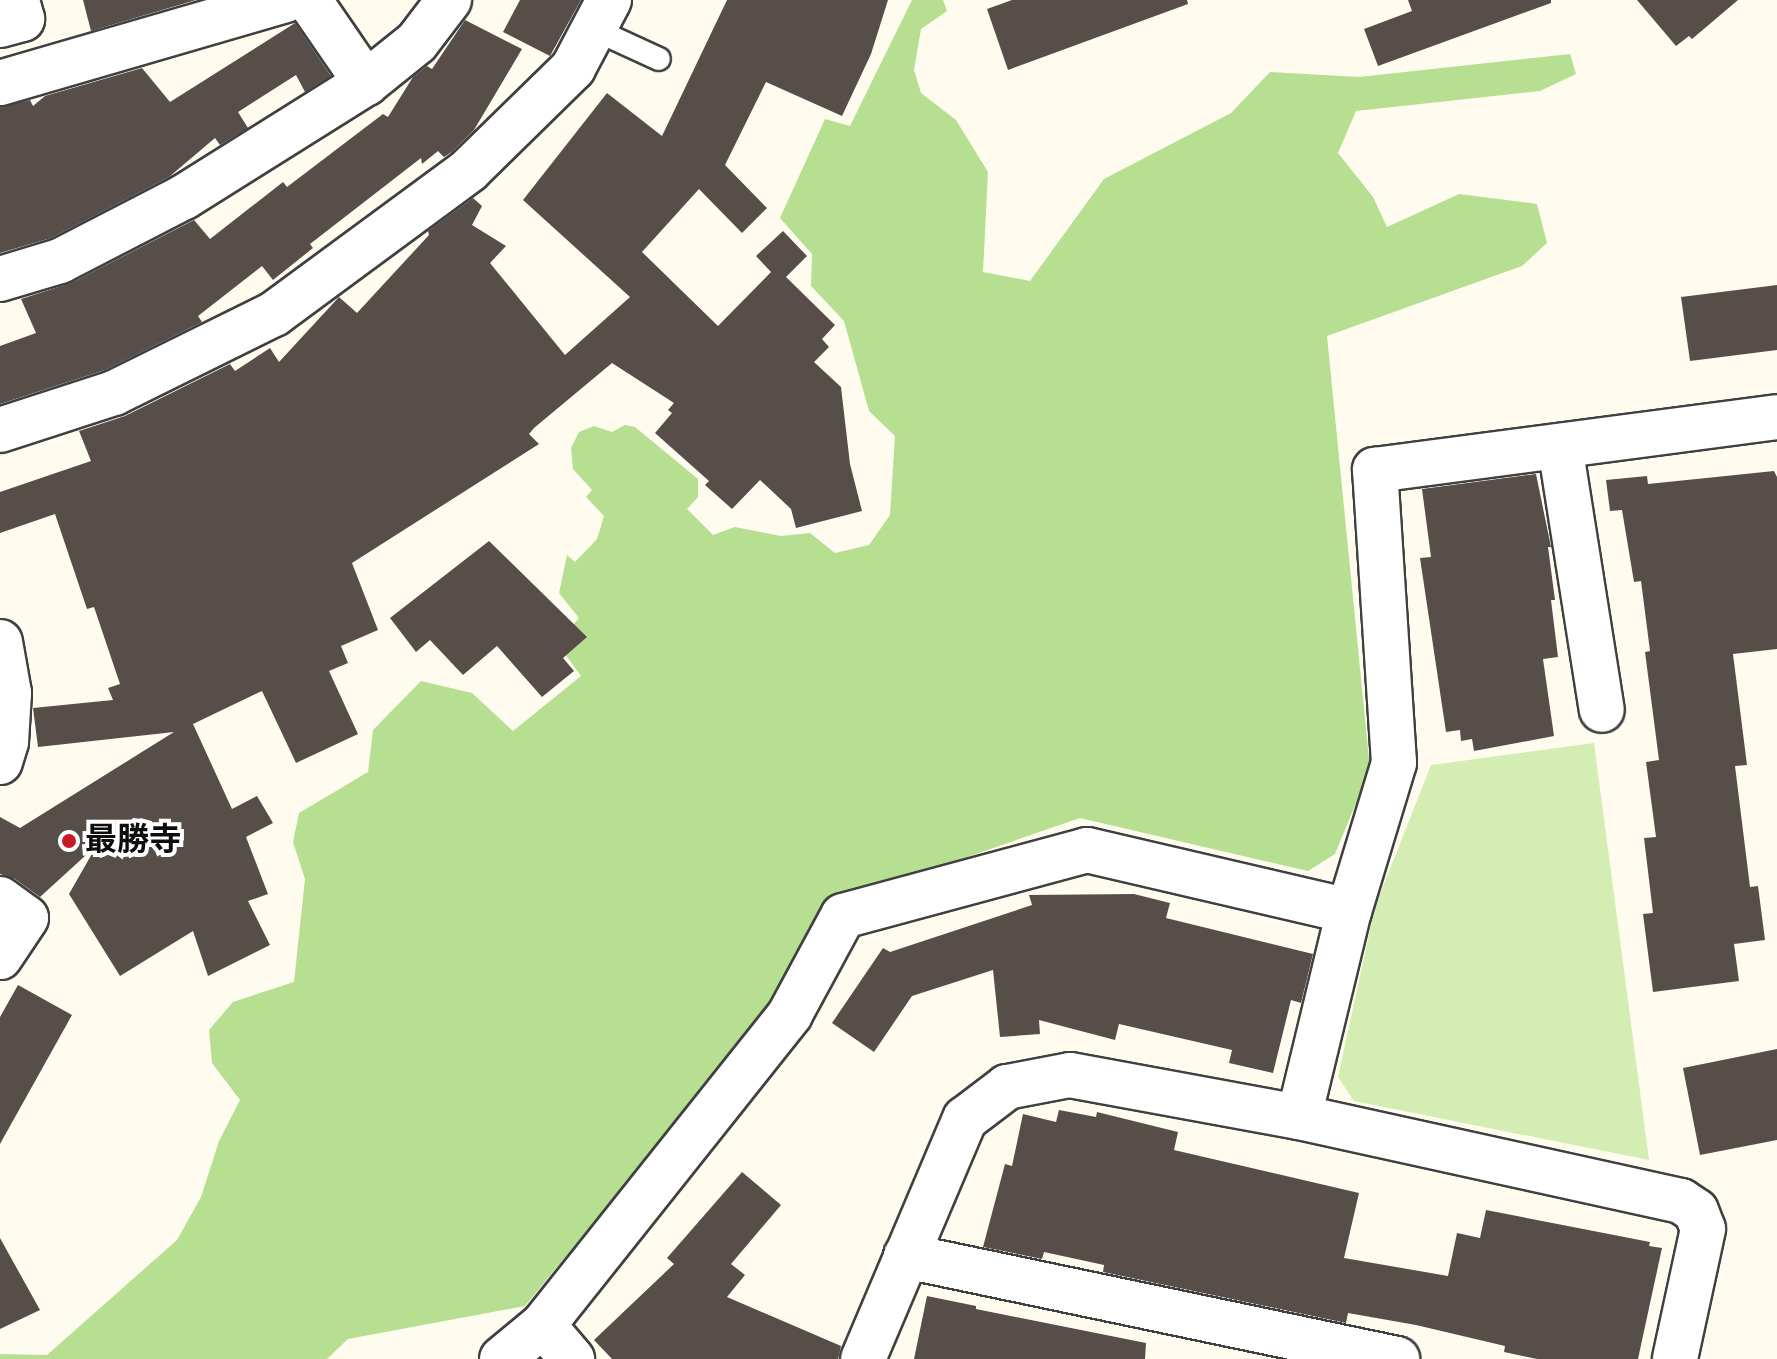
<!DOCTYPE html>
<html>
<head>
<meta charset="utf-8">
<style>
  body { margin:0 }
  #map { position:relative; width:1777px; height:1359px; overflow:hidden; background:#fffbee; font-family:Spectral,"Noto Sans JP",serif }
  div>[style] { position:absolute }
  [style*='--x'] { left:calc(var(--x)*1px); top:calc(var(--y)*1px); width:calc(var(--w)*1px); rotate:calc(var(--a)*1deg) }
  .green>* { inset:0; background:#d3edb3 }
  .forest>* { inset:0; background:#b6df91 }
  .building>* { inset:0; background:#574e49 }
  .roads { filter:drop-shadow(2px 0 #404040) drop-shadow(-2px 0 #404040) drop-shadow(0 2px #404040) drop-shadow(0 -2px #404040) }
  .service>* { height:22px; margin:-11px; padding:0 11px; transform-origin:11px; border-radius:11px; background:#fff }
  .minor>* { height:44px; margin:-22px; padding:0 22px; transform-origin:22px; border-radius:22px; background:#fff }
  .dots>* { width:22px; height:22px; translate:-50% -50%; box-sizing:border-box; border:4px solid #fff; border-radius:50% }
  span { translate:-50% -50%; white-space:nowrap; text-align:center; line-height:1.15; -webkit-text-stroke:8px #fff; paint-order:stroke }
  .poi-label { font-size:32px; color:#0d0d0d; font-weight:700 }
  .left { translate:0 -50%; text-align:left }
</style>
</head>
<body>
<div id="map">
  <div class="green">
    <i style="clip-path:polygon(1594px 743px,1649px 1160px,1354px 1101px,1338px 1077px,1375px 907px,1431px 765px)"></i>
  </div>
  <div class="forest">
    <i style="clip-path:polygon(912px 0,943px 0,947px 11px,921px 29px,914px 70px,921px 93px,956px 120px,988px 172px,983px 272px,1030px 281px,1104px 179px,1231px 113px,1270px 72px,1359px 77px,1570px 54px,1576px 74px,1540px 91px,1356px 111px,1338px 153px,1373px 197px,1387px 227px,1459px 194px,1537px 204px,1547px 243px,1522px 266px,1327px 336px,1370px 769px,1335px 854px,1308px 871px,1080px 818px,831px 904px,771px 1005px,525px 1306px,348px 1339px,327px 1359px,0 1359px,0 1354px,47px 1355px,177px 1240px,201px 1197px,219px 1141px,240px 1100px,212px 1063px,209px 1030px,233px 1002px,294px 982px,305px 879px,293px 842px,299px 813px,368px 772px,373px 730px,421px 681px,472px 693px,513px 731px,581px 676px,557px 643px,579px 618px,559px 593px,567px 555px,575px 562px,597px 539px,604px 516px,586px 497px,592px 490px,573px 469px,571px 448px,579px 432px,594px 426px,612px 432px,625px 425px,635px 427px,698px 479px,698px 497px,687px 509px,713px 535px,735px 527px,781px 536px,810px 533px,835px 553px,869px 545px,890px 515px,895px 436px,869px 411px,844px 321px,811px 286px,812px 254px,780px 218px,825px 119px,850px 126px)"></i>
  </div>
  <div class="building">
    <i style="clip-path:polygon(83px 0,196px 0,91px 31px)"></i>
    <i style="clip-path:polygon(520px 0,581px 0,550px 56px,503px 32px)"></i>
    <i style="clip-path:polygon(727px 0,888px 0,871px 54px,842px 116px,766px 82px,725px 165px,767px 208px,742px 233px,699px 189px,642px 252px,718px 326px,771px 272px,756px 256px,783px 231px,807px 256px,786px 277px,835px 325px,822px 339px,829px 347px,814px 362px,841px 387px,850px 464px,862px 511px,796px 528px,791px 509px,760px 480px,732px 509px,705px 485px,709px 481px,655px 433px,672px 413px,668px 410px,674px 403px,612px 363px,534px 428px,529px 434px,539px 444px,352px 563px,378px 630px,341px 646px,348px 663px,329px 671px,358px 734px,296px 763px,262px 691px,193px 724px,232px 809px,257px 796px,273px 823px,246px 837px,268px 894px,248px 901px,270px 945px,208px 976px,193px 931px,120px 976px,69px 894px,97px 845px,40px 897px,15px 879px,0 874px,0 817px,20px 828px,174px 732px,38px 747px,33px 708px,113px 700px,108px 688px,120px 684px,94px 607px,87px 609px,55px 514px,0 533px,0 492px,91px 461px,79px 431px,125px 416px,230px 364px,235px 371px,270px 348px,279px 362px,339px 297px,357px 313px,429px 235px,428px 231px,473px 198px,482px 206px,472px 225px,506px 246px,490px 263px,565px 355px,630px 297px,523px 200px,607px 93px,662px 136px)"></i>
    <i style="clip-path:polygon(1012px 0,1187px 0,1188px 4px,1008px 70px,987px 9px)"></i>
    <i style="clip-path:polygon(1408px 0,1551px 0,1551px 3px,1378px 66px,1364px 29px,1412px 11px)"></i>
    <i style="clip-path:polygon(1637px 0,1738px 0,1692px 39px,1689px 36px,1676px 46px)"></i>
    <i style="clip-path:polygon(465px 20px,522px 49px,474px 130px,453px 151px,444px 157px,438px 151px,422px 164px,421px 158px,310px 244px,313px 248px,273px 280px,262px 266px,198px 316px,202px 322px,105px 370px,0 404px,0 346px,36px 333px,21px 299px,71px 283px,194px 220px,210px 239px,283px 182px,287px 187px,383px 114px,388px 117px,413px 77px,427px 66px,432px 69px)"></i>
    <i style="clip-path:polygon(295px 23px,331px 76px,305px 92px,296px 75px,238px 112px,248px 128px,220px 145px,215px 138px,169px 177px,51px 238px,0 253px,0 107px,30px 100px,33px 106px,45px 96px,142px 68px,170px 102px)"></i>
    <i style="clip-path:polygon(1777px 285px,1777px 350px,1690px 361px,1681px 297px)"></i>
    <i style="clip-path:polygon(1774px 471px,1777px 477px,1777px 649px,1733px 654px,1747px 765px,1735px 766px,1750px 887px,1758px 886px,1765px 940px,1734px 944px,1739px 981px,1653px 992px,1643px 914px,1653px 913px,1644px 838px,1656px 837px,1646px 762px,1659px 760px,1645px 652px,1650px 651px,1641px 581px,1634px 582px,1622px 510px,1610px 511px,1606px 480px,1647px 476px,1648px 484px)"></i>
    <i style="clip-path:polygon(1536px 474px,1551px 547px,1548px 547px,1555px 600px,1551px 600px,1558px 657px,1543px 659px,1554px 736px,1474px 751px,1472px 739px,1461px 741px,1460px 730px,1446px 732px,1420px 558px,1431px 557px,1422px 489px)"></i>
    <i style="clip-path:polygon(489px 541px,587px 637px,563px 658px,574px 671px,542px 697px,497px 646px,463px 675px,430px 640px,416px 652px,390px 618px)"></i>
    <i style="clip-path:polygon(1134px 894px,1170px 903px,1166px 918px,1313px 954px,1301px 1003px,1291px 1000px,1273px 1073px,1229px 1063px,1232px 1050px,1119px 1024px,1115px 1040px,1039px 1020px,1040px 1034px,1000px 1037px,993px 970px,912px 996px,874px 1052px,832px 1023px,883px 948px,890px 952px,1032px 905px,1029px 895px)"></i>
    <i style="clip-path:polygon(18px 985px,72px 1015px,0 1144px,0 1017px)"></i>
    <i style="clip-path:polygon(1777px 1049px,1777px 1140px,1700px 1155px,1683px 1068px)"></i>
    <i style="clip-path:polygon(1059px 1110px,1096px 1117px,1097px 1112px,1178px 1132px,1174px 1150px,1359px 1193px,1344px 1258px,1448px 1276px,1457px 1233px,1480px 1238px,1486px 1210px,1650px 1242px,1649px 1246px,1662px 1248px,1638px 1359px,1537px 1359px,1504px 1352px,1505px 1346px,1416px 1325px,1348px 1313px,1346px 1323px,1103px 1272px,1104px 1265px,1044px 1252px,1042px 1259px,983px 1247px,1005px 1164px,1012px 1166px,1023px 1114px,1056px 1122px)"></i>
    <i style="clip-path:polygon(742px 1172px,781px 1205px,731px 1264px,745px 1275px,727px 1297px,841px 1346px,838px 1359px,612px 1359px,594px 1340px,674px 1264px,667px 1258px)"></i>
    <i style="clip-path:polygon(0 1238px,40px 1310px,0 1329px)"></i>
    <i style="clip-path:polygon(927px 1296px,976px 1306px,976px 1309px,1146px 1343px,1145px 1359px,914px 1359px)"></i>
  </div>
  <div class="roads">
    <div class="service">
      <i style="--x:596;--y:30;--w:69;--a:24.7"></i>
    </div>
    <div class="minor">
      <i style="--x:309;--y:0;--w:101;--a:55.5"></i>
      <i style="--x:0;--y:25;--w:23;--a:-15"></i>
      <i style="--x:22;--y:19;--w:20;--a:-105"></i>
      <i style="--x:0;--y:83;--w:298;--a:-16.2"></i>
      <i style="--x:0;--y:279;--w:63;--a:-16.7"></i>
      <i style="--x:60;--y:261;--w:140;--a:-27.3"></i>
      <i style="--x:184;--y:197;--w:215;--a:-32.1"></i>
      <i style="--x:366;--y:83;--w:65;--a:-38.8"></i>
      <i style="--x:417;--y:42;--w:53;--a:-52.7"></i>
      <i style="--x:0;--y:430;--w:120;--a:-18"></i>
      <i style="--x:114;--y:393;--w:178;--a:-26.3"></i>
      <i style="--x:274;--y:314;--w:242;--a:-36.4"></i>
      <i style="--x:469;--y:170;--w:146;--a:-44.4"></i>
      <i style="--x:573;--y:68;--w:77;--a:-62.1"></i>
      <i style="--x:1560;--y:446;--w:267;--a:81"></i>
      <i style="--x:0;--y:642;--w:52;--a:80"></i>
      <i style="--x:9;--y:693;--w:49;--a:93.5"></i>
      <i style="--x:6;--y:742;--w:21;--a:107"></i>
      <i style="--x:0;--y:899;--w:32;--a:36"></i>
      <i style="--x:26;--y:918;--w:47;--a:123.7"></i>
      <i style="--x:1299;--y:1117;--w:212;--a:-76.4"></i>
      <i style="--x:1349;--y:911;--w:155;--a:-73.1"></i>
      <i style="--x:1394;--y:763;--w:294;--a:-93.7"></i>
      <i style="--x:1375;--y:470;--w:405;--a:-7.5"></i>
      <i style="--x:906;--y:1256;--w:502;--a:11.85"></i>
      <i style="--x:543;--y:1325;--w:45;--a:49.5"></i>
      <i style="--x:502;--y:1359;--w:53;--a:-39.7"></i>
      <i style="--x:543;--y:1325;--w:397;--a:-51.5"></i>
      <i style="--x:790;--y:1014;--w:111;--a:-61.6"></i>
      <i style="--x:843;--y:916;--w:253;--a:-15.1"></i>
      <i style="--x:1087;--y:850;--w:269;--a:13.1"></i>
      <i style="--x:863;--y:1359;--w:261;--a:-67"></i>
      <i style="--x:965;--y:1119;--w:53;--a:-37.3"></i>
      <i style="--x:1007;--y:1087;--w:64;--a:-10.8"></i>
      <i style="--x:1070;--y:1075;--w:233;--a:10.4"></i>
      <i style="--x:1299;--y:1117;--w:391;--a:12.4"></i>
      <i style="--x:1681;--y:1201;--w:18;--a:34"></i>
      <i style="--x:1696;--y:1211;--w:19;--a:69"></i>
      <i style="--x:1703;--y:1229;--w:133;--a:102.2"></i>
    </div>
  </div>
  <div class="dots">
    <i style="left:69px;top:841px;background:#ca1926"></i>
  </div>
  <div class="poi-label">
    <span class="left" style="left:85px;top:841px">最勝寺</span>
  </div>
</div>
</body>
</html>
